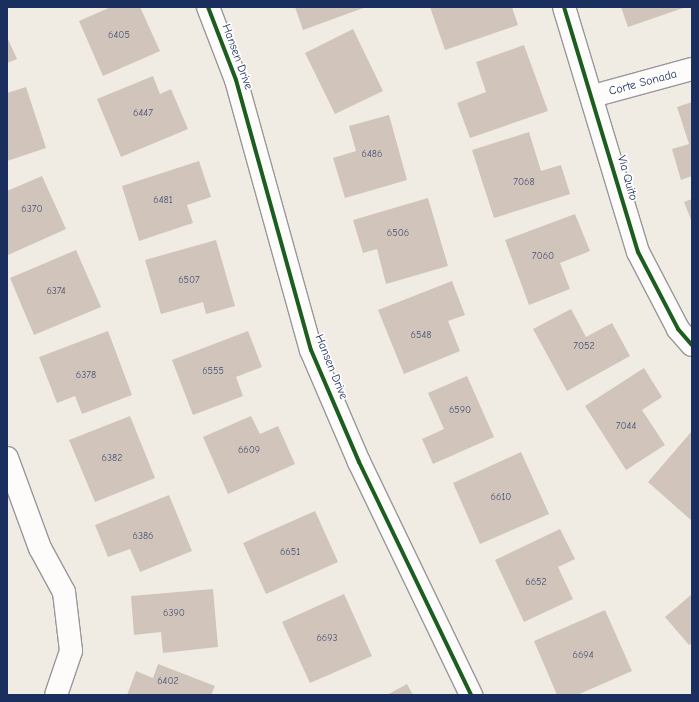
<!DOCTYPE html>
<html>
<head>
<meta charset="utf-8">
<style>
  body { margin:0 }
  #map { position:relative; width:699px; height:702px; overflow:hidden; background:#f1ece3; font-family:"Comic Neue",sans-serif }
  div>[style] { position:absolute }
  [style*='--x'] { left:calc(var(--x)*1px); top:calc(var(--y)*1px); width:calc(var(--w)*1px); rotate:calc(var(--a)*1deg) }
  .building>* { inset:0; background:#d1c4bb }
  .roads { filter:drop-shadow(1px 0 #97989b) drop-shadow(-1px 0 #97989b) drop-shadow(0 1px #97989b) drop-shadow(0 -1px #97989b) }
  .minor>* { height:22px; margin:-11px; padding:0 11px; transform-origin:11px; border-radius:11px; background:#fdfcfb }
  .cycleway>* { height:4px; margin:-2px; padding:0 2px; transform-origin:2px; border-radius:2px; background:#1b5e20 }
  span { translate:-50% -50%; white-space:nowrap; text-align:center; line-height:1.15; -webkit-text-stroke:3.5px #fff; paint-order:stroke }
  .number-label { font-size:10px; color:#485475 }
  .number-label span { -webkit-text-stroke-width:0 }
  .street-label { font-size:12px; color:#1b2f5e }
  .frame { position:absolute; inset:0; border:8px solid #1b2f5e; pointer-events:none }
</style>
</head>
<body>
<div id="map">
  <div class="building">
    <i style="clip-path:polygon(111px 7px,140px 7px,160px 51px,103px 76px,79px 21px)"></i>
    <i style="clip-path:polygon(295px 7px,366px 7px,303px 30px)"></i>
    <i style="clip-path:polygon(430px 7px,512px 7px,518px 25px,445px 50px)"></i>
    <i style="clip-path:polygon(621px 7px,686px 7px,628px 27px)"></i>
    <i style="clip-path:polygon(353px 29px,383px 91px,335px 114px,305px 53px)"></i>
    <i style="clip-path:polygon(7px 37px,17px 59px,7px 63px)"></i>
    <i style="clip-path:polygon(524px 45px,548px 111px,470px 138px,457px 103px,486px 92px,476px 62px)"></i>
    <i style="clip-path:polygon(153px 76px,160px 94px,171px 89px,188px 129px,121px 157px,97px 99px)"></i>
    <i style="clip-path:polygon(26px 87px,46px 148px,7px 161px,7px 93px)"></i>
    <i style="clip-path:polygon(692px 102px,692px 176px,681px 180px,672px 149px,689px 144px,677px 107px)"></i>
    <i style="clip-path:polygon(389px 115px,407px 180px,345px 198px,333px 158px,356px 151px,349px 126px)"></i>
    <i style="clip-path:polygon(529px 132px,541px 171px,561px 165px,570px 194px,494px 218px,472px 150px)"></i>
    <i style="clip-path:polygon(199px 161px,211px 197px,187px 205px,193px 223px,139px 241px,122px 186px)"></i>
    <i style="clip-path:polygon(42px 176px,66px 229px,8px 255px,7px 191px)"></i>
    <i style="clip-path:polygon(428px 198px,448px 266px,386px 284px,377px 249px,363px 253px,353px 220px)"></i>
    <i style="clip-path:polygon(692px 199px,692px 222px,684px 202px)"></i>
    <i style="clip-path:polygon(575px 214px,590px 251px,560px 263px,570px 289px,529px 305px,505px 240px)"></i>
    <i style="clip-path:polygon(216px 240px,235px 306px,206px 314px,203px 302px,161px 314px,145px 260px)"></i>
    <i style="clip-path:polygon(76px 250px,101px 307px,34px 335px,10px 278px)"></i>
    <i style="clip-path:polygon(452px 281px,465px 315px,448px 321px,460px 351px,404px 374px,378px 310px)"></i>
    <i style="clip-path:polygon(571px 309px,586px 337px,612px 323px,630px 356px,567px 391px,533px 329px)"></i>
    <i style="clip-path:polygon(108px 331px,132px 395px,82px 414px,75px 396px,57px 403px,39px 357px)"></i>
    <i style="clip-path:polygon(248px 331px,262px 367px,236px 377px,243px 396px,193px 415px,172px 360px)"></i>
    <i style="clip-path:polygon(644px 368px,662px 397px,642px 410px,665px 445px,626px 470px,585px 406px)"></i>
    <i style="clip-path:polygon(467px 376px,494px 437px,433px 464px,422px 439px,444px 429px,428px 393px)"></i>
    <i style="clip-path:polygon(130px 416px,155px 478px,95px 502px,69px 440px)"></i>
    <i style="clip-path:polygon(251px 416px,260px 434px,278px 426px,295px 464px,228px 494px,203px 437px)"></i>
    <i style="clip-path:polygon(692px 431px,692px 521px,648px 482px)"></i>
    <i style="clip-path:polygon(521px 452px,549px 514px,480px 544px,453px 483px)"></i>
    <i style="clip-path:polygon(169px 495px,192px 551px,140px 572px,130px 549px,108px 557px,95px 525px)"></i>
    <i style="clip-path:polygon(315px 511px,338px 562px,266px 594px,243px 543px)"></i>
    <i style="clip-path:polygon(560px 529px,575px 559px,558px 567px,573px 599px,524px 622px,495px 560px)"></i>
    <i style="clip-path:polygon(213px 589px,218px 647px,163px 653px,161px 632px,134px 635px,131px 596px)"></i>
    <i style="clip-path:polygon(344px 594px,372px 656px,310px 683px,282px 622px)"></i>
    <i style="clip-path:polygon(692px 594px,692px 643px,689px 645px,665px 617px)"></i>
    <i style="clip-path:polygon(605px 610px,632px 671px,577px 695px,557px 695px,534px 641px)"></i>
    <i style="clip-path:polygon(158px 664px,215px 686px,211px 695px,127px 695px,136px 671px,153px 678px)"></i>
    <i style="clip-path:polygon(407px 684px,413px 695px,387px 695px)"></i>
  </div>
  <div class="roads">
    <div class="minor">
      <i style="--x:208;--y:7;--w:78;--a:69"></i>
      <i style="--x:236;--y:80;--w:280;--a:74.5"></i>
      <i style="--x:311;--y:350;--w:122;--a:66.8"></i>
      <i style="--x:359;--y:462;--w:259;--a:64.3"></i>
      <i style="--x:564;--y:7;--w:256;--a:73.2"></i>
      <i style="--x:638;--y:252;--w:87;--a:62.5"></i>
      <i style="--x:678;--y:329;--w:21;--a:49"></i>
      <i style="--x:593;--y:96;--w:103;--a:-15.3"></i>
      <i style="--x:7;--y:458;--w:96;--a:69.9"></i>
      <i style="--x:40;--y:548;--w:50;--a:61.4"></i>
      <i style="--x:64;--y:592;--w:59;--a:83.2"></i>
      <i style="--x:71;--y:651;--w:46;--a:108.8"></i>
    </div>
  </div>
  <div class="cycleway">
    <i style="--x:208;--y:7;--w:78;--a:69"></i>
    <i style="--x:236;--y:80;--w:280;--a:74.5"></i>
    <i style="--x:311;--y:350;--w:122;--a:66.8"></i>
    <i style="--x:359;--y:462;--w:259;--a:64.3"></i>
    <i style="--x:564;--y:7;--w:256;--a:73.2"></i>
    <i style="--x:638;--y:252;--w:87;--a:62.5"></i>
    <i style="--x:678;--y:329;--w:21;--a:49"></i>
  </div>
  <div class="number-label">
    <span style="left:119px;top:36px">6405</span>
    <span style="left:143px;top:114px">6447</span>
    <span style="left:372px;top:155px">6486</span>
    <span style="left:524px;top:183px">7068</span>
    <span style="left:163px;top:201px">6481</span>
    <span style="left:32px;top:210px">6370</span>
    <span style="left:398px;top:234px">6506</span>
    <span style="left:543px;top:257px">7060</span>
    <span style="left:189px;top:281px">6507</span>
    <span style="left:56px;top:292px">6374</span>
    <span style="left:421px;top:336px">6548</span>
    <span style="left:584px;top:347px">7052</span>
    <span style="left:213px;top:372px">6555</span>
    <span style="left:86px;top:376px">6378</span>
    <span style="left:460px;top:411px">6590</span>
    <span style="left:626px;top:427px">7044</span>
    <span style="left:249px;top:451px">6609</span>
    <span style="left:112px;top:459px">6382</span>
    <span style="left:501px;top:498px">6610</span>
    <span style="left:143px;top:537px">6386</span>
    <span style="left:290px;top:553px">6651</span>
    <span style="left:536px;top:583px">6652</span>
    <span style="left:174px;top:614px">6390</span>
    <span style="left:327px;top:639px">6693</span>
    <span style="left:583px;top:656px">6694</span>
    <span style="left:168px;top:682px">6402</span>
  </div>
  <div class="street-label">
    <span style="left:237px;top:57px;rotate:70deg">Hansen Drive</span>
    <span style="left:643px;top:83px;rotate:-15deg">Corte Sonada</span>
    <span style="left:627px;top:178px;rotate:74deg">Via Quito</span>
    <span style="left:331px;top:367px;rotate:68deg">Hansen Drive</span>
  </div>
  <div class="frame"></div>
</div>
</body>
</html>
